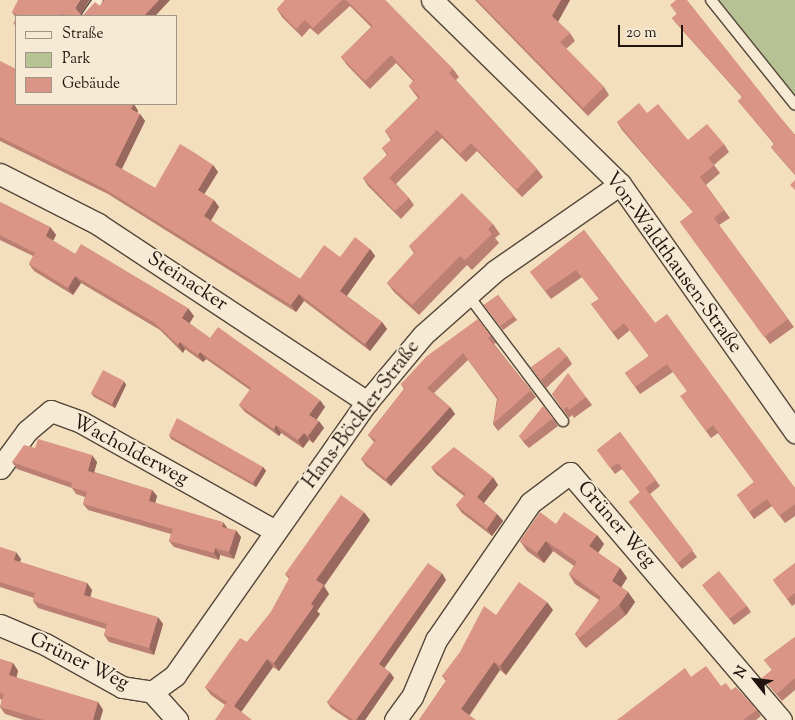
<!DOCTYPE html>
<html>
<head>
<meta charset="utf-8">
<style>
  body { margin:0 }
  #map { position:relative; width:795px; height:720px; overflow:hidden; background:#f3debd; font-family:"Sorts Mill Goudy",serif }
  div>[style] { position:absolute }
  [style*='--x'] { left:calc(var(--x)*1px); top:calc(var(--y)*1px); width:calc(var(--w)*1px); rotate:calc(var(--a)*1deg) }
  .green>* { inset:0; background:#b7c294 }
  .roads { filter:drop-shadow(1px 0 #54473a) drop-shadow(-1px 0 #54473a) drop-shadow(0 1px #54473a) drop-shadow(0 -1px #54473a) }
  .service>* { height:10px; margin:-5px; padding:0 5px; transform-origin:5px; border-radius:5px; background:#f7ead4 }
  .minor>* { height:21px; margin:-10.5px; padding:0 10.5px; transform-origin:10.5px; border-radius:10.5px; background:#f7ead4 }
  .wall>* { inset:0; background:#bb8073 }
  .shaded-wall>* { inset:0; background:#99685e }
  .building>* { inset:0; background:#da9586 }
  span { translate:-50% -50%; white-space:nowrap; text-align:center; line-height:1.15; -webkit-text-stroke:4px #f7ead4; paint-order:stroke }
  .street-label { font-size:20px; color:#1f150e }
  .legend { position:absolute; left:15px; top:15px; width:162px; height:90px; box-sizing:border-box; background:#f7ead4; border:1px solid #a19585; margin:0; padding:6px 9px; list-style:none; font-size:15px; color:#1f150e }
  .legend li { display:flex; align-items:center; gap:10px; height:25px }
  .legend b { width:25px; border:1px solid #a19585 }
  .north { position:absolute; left:730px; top:655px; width:50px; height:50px; -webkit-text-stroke:4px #f7ead4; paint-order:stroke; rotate:299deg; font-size:14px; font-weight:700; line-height:20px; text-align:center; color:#1f150e }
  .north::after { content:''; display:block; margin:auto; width:18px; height:22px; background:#1f150e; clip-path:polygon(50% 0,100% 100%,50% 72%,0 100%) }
  .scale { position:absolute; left:618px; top:25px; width:65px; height:22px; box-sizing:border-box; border:2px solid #1f150e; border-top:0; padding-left:6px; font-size:15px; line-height:18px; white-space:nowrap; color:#1f150e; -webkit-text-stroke:4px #f7ead4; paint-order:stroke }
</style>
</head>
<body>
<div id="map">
  <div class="green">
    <i style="clip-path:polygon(708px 0,795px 0,795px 104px)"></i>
  </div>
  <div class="roads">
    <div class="service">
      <i style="--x:711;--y:0;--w:134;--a:51.3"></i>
      <i style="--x:87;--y:16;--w:19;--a:-55"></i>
      <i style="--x:468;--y:295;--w:158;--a:53"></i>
    </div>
    <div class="minor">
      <i style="--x:432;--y:0;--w:263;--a:44.4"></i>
      <i style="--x:620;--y:184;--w:304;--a:54.8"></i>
      <i style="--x:0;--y:174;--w:110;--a:27"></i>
      <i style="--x:98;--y:224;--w:323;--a:33.5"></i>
      <i style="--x:0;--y:468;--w:46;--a:-53.9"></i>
      <i style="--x:27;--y:431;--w:31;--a:-40"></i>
      <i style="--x:51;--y:411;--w:32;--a:20"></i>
      <i style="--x:81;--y:422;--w:223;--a:29.3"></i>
      <i style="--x:0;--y:625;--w:49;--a:22.9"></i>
      <i style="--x:45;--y:644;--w:88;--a:29.2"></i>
      <i style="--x:122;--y:687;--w:30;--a:9"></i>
      <i style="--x:152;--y:692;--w:38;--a:48"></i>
      <i style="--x:152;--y:692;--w:29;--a:-36"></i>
      <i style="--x:175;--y:675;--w:334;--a:-54.9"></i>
      <i style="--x:367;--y:402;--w:87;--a:-50.1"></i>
      <i style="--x:423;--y:335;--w:96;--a:-41.6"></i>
      <i style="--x:495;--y:271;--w:152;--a:-34.8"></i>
      <i style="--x:395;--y:720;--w:29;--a:-54"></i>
      <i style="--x:412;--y:697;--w:62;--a:-67.2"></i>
      <i style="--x:436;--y:640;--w:166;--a:-55.5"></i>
      <i style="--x:530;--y:503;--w:50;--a:-36.9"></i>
      <i style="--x:570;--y:473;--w:325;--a:49.5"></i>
    </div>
  </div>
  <div class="wall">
    <i style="clip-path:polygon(104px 0,170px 0,155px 16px,16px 16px,16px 18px,12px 12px,81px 14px,82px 16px,100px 6px)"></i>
    <i style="clip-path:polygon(285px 0,385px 0,453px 69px,459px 77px,456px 80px,537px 169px,543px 177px,522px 197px,477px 151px,466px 162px,442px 138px,396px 184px,409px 198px,414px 205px,401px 219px,368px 186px,363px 178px,387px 155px,382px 148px,391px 140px,385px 131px,418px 98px,414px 93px,409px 86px,413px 81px,396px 63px,370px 89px,347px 65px,341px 57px,371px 27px,350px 6px,318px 35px,310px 28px,302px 37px,282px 17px,277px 9px)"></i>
    <i style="clip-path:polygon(475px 0,570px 0,558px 22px,570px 33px,575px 41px,566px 49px,604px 87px,609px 95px,588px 116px)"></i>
    <i style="clip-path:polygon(670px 5px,784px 122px,795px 135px,795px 175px,774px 151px,771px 147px,774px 144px,738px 101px,742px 97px,675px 22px,672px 18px,677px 14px)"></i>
    <i style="clip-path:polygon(0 61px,16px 104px,134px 104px,138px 111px,137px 113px,140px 114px,145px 121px,122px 169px,155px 188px,213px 165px,218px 172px,204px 195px,214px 200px,219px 207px,211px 221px,300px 279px,340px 257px,370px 249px,375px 256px,347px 296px,382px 322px,387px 329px,370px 351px,304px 301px,296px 312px,108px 194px,0 141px)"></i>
    <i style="clip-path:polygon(647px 113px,688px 140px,724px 144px,729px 152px,714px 165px,720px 173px,706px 185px,730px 218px,719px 225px,794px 327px,770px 344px,680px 222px,693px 212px,622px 130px,617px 122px)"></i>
    <i style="clip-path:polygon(0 202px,50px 227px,56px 235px,53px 241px,75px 254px,194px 316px,189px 323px,210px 338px,325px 407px,316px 419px,324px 428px,313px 443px,309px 440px,303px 448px,281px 433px,279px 436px,245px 412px,239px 405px,250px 390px,206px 359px,203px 362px,185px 349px,183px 353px,160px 330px,81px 283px,73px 295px,34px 271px,29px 264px,33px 256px,0 240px)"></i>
    <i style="clip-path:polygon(493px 224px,500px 234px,495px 238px,499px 243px,472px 270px,467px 265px,419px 315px,394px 292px,387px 283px,414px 253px,409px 246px)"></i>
    <i style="clip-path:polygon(584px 230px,655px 323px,795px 488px,795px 516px,785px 523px,772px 506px,754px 519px,737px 495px,754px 482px,718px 433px,711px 438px,686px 404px,687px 391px,673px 372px,640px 394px,625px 373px,649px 356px,630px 330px,618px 340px,591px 304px,599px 299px,582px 277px,551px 299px,530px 272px)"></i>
    <i style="clip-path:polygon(498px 295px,517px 320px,503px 330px,484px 305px)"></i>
    <i style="clip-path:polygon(478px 319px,496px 343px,494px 344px,536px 397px,498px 431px,493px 424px,497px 399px,468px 360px,434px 393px,450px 407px,455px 414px,391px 486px,366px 466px,361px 459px,374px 442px,368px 435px,404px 389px,401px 384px)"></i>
    <i style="clip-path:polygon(567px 356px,572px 364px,546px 388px,531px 367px)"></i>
    <i style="clip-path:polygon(126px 385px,115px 408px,94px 397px,91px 393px)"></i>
    <i style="clip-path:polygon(552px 394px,586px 397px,592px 405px,574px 418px,572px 415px,569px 418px)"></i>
    <i style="clip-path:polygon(553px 418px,558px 426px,529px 448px,525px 444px,519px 436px)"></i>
    <i style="clip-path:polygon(620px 432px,660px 486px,650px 494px,697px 557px,682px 569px,629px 502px,640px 492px,622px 469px,615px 474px,597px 450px)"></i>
    <i style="clip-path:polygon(169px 435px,263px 467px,266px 471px,256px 487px,171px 439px)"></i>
    <i style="clip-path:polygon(35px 448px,97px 462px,94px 472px,152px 490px,157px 496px,155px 503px,227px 528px,241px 537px,234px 559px,220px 555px,219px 560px,174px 547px,169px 541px,171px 534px,88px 510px,83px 504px,85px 497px,76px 494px,72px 488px,17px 469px,12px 462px)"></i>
    <i style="clip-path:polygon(431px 467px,498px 485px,484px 503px,497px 514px,503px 521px,492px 536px,462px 513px,456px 505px,464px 496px,436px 474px)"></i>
    <i style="clip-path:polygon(370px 520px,324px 586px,329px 594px,317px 611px,320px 614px,279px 671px,273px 667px,241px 712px,225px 705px,211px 695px,205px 687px,247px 642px,271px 612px,289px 579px,285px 574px)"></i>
    <i style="clip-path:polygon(556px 524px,597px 535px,604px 544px,598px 553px,620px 568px,627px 578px,621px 587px,628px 592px,635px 602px,626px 615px,586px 648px,582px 644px,575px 634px,599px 600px,575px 584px,569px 574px,574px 566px,553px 551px,544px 563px,527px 551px,520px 541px)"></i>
    <i style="clip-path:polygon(0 547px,21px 559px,20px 562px,87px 583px,92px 590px,90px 597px,163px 624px,154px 655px,109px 642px,104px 635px,106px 629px,38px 608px,33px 601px,34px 598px,0 587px)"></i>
    <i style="clip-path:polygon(795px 563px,795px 604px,792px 606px,773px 580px)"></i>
    <i style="clip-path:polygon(446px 580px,384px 668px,394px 678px,365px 720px,349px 720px,331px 708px,327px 702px)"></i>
    <i style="clip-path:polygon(702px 585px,747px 606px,751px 612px,734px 625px)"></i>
    <i style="clip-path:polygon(553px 610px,506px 675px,500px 670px,470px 715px,419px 720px,446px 681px,442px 676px,496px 615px)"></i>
    <i style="clip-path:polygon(795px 637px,795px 690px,782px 701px,762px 678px,772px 670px,764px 660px)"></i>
    <i style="clip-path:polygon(0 659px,13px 663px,18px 671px,16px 678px,98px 702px,103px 710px,100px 720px,24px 720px,5px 714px,0 707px,2px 700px,0 699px)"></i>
    <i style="clip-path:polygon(691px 677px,731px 690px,757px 710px,761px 716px,756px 720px,617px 720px)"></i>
  </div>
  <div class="shaded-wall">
    <i style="clip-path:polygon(80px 0,90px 0,80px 15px,75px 8px)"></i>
    <i style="clip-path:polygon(159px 0,170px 0,155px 16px,144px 16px)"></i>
    <i style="clip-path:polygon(561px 0,570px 0,557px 23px,552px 16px)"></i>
    <i style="clip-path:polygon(134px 104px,138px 111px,136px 116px,131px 109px)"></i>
    <i style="clip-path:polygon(140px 114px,145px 121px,120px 172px,115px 165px)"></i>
    <i style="clip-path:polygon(213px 165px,218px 172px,202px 197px,198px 190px)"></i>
    <i style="clip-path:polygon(214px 200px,219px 207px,209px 223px,204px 216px)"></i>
    <i style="clip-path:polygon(50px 227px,56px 235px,51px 244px,46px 236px)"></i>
    <i style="clip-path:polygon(370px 249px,375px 256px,345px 298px,340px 291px)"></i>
    <i style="clip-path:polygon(75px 276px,81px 283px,73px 295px,68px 288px)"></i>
    <i style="clip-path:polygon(299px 294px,304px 301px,296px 312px,291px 305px)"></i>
    <i style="clip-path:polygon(188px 308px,194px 316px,188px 326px,182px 318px)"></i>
    <i style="clip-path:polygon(382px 322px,387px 329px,370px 351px,365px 344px)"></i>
    <i style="clip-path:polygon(180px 342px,185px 349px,183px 353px,178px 345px)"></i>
    <i style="clip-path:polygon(200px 352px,206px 359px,203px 362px,198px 355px)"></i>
    <i style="clip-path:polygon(124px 381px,126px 385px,115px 408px,112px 404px)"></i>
    <i style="clip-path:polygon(320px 400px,325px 407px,315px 422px,309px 415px)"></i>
    <i style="clip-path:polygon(450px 407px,455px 414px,391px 486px,386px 479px)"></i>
    <i style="clip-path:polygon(319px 421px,324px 428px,313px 443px,308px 436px)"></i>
    <i style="clip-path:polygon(276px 425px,281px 433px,279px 436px,274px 429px)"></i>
    <i style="clip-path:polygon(304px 433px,309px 440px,303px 448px,298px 440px)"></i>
    <i style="clip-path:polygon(92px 455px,97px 462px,93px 477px,88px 471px)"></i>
    <i style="clip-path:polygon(263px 467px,266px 471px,256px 487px,253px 483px)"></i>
    <i style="clip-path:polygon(493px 477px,498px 485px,482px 505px,477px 497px)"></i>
    <i style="clip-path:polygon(152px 490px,157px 496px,154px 508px,149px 501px)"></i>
    <i style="clip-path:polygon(364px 512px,370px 520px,324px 586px,329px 594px,317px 611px,320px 614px,279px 671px,274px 663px,311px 604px,316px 580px)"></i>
    <i style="clip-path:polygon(497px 514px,503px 521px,492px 536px,487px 529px)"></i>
    <i style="clip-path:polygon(223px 522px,228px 529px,222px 527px)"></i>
    <i style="clip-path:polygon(236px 530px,241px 537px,234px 559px,229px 552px)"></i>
    <i style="clip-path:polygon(597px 535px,604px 544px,596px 556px,589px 546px)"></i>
    <i style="clip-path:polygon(546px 541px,553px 551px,544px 563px,537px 553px)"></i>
    <i style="clip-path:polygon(215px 548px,220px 555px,219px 560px,214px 553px)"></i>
    <i style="clip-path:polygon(16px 552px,21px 559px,18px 567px,14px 560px)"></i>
    <i style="clip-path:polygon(620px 568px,627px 578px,619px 591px,612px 581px)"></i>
    <i style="clip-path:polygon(442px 573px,446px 580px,383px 670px,379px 664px)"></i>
    <i style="clip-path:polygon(87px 583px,92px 590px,89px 602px,84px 595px)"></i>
    <i style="clip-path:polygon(628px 592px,635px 602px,626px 615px,619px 605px)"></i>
    <i style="clip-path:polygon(547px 602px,553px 610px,506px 675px,500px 666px)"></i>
    <i style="clip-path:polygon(158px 617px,163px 624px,154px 655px,149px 648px)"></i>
    <i style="clip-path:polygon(267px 659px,273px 667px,239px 715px,234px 706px)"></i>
    <i style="clip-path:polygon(494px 662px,500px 670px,467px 718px,461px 709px)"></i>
    <i style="clip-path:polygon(13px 663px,18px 671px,15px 683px,9px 675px)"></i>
    <i style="clip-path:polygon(390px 672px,394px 678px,365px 720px,356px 720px)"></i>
    <i style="clip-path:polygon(98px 702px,103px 710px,100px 720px,93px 720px)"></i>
  </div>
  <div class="building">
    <i style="clip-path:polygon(18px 0,80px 0,75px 8px,82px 16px,95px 2px,100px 6px,104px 0,159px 0,144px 16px,67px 16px,63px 13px,61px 16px,17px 16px,18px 15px,12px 12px)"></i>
    <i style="clip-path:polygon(285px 0,342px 0,313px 28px,305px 20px,296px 29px,277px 9px)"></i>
    <i style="clip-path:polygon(346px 0,385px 0,453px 69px,449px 73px,537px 169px,516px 190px,471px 143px,460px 154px,437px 130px,389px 178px,409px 198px,395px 211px,363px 178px,388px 154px,382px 148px,392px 139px,385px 131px,420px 97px,409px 86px,414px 80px,391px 55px,365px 81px,341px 57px,373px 26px)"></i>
    <i style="clip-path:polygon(477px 0,561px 0,552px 16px,570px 33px,560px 42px,604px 87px,583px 108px)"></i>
    <i style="clip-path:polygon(676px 0,687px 0,784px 122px,795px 135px,795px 174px,771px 147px,775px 144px,738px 101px,743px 97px,672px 18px,678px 13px,670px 5px)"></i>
    <i style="clip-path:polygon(16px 18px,16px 25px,13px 24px)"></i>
    <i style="clip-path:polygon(0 61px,16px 69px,16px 104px,133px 104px,131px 109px,140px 114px,115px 165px,155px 188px,180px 144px,195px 153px,213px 165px,198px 190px,214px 200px,204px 216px,300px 279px,324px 245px,340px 257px,355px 237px,370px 249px,340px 291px,382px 322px,365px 344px,299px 294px,291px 305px,103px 188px,0 137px)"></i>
    <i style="clip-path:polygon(639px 103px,647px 113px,658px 104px,688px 140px,707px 124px,724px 144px,708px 158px,714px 165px,700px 177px,724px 210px,714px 218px,788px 319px,764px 337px,680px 222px,693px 212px,617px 122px)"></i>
    <i style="clip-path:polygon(795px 180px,795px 190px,790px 185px)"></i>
    <i style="clip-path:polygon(462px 193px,493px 224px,488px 229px,492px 234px,465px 260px,460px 256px,412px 305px,387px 283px,415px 252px,409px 246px)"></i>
    <i style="clip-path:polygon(0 202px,50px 227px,46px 236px,75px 254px,81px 244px,188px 308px,182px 318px,210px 338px,218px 327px,320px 400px,309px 415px,319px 421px,308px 436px,304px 433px,298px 440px,276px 425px,274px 429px,239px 405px,251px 388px,200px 352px,198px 355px,180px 342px,178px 345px,155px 323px,75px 276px,68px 288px,29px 264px,35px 253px,0 235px)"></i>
    <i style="clip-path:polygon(584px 230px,655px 323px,667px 314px,795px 488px,795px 504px,779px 516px,767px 499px,749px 512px,737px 495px,754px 482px,713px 425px,706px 431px,680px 396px,687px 391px,667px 364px,635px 387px,625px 373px,649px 356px,624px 323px,613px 332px,591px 304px,599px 299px,576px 270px,545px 291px,530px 272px)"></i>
    <i style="clip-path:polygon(498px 295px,514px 316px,500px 326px,484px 305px)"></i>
    <i style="clip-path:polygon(478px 319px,491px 336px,488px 338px,531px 390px,493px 424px,498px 398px,463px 353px,427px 388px,450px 407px,386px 479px,361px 459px,376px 440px,368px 435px,405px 388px,401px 384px,427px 356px)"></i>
    <i style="clip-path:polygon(559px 347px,567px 356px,541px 380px,531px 367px)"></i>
    <i style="clip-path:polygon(103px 370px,124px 381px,112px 404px,91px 393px)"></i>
    <i style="clip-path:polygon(568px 373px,586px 397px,569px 410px,567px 407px,563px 410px,552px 394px)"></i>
    <i style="clip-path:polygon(543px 406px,553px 418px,524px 441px,519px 436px)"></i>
    <i style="clip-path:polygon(177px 418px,263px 467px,253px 483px,169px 435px)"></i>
    <i style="clip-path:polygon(620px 432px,656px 480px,645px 488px,693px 550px,678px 563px,629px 502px,640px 492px,618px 463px,610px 468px,597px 450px)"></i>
    <i style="clip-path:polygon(38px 439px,92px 455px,88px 471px,152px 490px,149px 501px,223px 522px,222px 527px,236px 530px,229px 552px,215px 548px,214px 553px,169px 541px,173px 529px,83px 504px,87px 492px,71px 487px,72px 483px,12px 462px,24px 445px,35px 448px)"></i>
    <i style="clip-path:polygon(454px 447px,493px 477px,477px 497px,497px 514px,487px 529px,456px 505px,466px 494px,431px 467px)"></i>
    <i style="clip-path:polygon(341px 495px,364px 512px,316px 580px,324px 585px,311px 604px,314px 606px,274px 663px,267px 659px,234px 706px,252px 720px,215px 720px,227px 702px,205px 687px,240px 638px,247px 642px,271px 612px,290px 577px,285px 574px)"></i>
    <i style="clip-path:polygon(540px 512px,556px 524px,564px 512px,597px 535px,589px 546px,620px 568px,612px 581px,628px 592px,619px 605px,579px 638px,575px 634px,601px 597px,569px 574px,577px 562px,546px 541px,537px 553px,520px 541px)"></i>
    <i style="clip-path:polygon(0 547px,16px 552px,14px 560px,87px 583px,84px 595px,158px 617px,149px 648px,104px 635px,107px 624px,33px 601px,35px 593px,0 582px)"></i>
    <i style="clip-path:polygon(428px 563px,442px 573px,379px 664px,390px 672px,356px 720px,353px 720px,327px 702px)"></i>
    <i style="clip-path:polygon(795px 563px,795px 593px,787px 599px,773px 580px)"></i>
    <i style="clip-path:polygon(719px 571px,747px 606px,729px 619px,702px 585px)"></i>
    <i style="clip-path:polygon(519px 582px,547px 602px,500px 666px,494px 662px,461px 709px,476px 720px,419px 720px,447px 679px,442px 676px,460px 652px,484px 606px,496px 615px)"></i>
    <i style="clip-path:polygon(795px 637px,795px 678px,777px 694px,762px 678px,772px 670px,764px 660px)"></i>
    <i style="clip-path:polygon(0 659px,13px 663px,9px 675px,98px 702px,93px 720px,44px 720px,0 707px,4px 694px,0 693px)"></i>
    <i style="clip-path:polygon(706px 666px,721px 686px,726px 683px,731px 690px,736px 687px,757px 710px,743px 720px,617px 720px,685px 668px,691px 677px)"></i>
  </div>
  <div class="street-label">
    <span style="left:673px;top:263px;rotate:54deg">Von-Waldthausen-Straße</span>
    <span style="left:187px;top:282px;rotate:33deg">Steinacker</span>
    <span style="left:362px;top:415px;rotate:-53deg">Hans-Böckler-Straße</span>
    <span style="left:130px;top:451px;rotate:28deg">Wacholderweg</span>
    <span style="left:616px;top:525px;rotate:49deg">Grüner Weg</span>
    <span style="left:79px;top:662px;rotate:26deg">Grüner Weg</span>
  </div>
  <ul class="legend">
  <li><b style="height:6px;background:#f7ead4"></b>Straße</li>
  <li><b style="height:14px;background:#b7c294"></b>Park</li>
  <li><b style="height:14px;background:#da9586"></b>Gebäude</li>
  </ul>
  <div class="north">N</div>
  <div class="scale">20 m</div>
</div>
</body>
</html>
